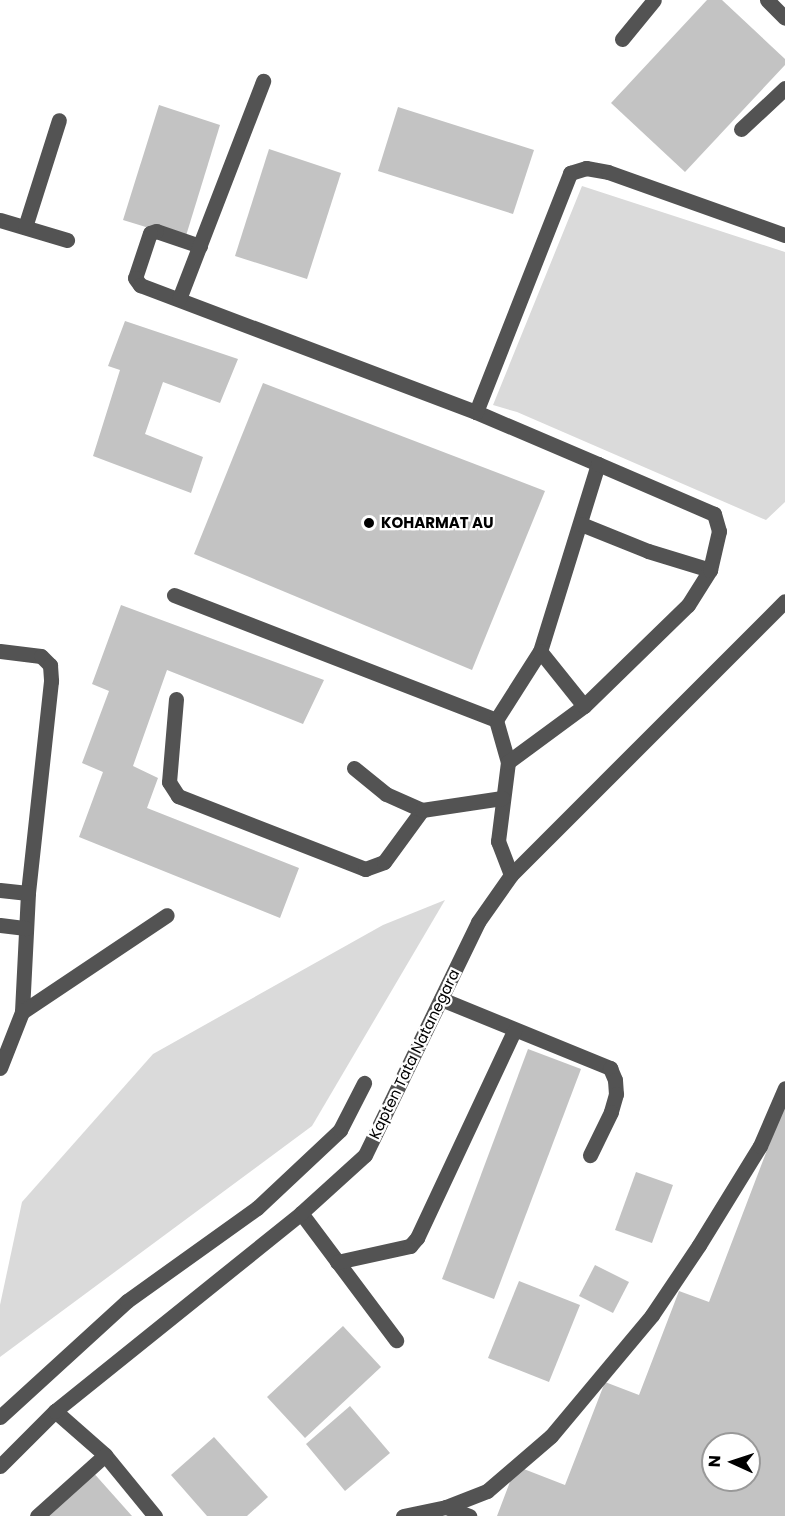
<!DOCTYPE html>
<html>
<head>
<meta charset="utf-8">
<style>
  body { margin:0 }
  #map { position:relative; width:785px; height:1516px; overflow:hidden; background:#fff; font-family:Poppins,sans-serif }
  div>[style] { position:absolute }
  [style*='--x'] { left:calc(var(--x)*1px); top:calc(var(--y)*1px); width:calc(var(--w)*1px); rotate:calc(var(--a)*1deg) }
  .green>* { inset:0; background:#dadada }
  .building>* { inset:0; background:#c3c3c3 }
  .minor>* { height:15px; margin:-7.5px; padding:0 7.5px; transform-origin:7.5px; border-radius:7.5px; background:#535353 }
  .dots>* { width:16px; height:16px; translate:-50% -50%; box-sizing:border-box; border:3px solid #fff; border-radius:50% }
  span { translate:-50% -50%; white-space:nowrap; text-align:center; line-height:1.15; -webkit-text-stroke:4.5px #fff; paint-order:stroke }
  .poi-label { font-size:15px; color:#000; font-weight:700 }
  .left { translate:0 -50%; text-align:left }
  .street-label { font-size:15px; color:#000 }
  .north { position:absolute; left:701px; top:1432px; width:60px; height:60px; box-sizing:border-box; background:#fff; border:2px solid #999; border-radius:50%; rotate:273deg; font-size:16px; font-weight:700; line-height:24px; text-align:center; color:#000 }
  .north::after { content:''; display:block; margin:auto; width:21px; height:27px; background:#000; clip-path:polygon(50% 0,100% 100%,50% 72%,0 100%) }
</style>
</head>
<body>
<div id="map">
  <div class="green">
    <i style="clip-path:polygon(582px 186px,785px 252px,785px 502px,766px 520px,517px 412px,493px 405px)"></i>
    <i style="clip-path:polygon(445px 900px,312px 1126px,0 1357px,0 1305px,22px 1202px,153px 1054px,383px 925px)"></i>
  </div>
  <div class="building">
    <i style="clip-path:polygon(707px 0,722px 0,785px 59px,785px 65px,685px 172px,611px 103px)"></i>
    <i style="clip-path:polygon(159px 105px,220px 125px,185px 239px,123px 220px)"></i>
    <i style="clip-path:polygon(398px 107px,534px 150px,513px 214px,378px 171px)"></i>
    <i style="clip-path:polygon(269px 149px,341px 173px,307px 279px,235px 256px)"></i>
    <i style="clip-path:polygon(125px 321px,238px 359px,220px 403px,163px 382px,145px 434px,203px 457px,191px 493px,93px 456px,120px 370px,108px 366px)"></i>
    <i style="clip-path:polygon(263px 383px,545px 491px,472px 670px,194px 554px)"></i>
    <i style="clip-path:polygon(121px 605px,324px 680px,303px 724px,167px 670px,133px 766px,158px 778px,147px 808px,299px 868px,280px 918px,79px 837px,103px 772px,82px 763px,109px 691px,92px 684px)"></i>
    <i style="clip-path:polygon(528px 1049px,581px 1069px,494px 1299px,442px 1279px)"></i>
    <i style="clip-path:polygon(evenodd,785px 1103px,785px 1516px,497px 1516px,516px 1466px,565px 1485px,605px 1382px,639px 1395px,679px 1291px,709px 1302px,785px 1103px,713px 1444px,749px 1444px,749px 1480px,713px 1480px,713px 1444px)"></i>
    <i style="clip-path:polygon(636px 1172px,673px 1185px,652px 1243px,615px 1230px)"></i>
    <i style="clip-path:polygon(595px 1265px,629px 1282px,613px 1313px,579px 1296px)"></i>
    <i style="clip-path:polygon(519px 1281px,580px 1305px,549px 1382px,488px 1358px)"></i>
    <i style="clip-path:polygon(343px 1326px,381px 1367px,305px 1438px,267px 1397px)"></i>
    <i style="clip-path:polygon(350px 1406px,390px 1453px,345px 1491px,306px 1444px)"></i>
    <i style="clip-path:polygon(214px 1437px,268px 1497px,247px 1516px,207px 1516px,171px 1475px)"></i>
    <i style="clip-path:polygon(91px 1470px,132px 1516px,41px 1516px)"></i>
  </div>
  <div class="minor">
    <i style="--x:767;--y:0;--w:25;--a:45"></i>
    <i style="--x:622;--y:39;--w:50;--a:-50.6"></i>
    <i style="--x:741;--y:129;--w:60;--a:-43"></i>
    <i style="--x:0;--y:220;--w:70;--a:16.6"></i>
    <i style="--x:25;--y:227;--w:112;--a:-72.4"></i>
    <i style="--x:200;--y:246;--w:46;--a:-161.2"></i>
    <i style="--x:156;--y:231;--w:6;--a:162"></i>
    <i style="--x:150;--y:233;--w:47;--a:108.4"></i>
    <i style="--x:135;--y:278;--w:9;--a:54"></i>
    <i style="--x:140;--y:285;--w:359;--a:20.7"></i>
    <i style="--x:476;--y:412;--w:133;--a:23.1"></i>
    <i style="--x:598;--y:464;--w:196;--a:107.2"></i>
    <i style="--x:540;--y:651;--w:82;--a:122.5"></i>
    <i style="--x:179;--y:299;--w:234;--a:-68.9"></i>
    <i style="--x:476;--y:412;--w:257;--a:-68.5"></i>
    <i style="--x:570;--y:173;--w:17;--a:-17"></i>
    <i style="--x:586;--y:168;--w:22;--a:10"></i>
    <i style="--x:608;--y:172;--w:188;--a:19.6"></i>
    <i style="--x:581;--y:524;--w:72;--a:21.9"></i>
    <i style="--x:648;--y:551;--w:65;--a:17"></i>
    <i style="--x:174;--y:595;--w:345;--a:21.2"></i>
    <i style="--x:496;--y:720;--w:44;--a:74.1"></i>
    <i style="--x:508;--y:762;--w:80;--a:97.2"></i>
    <i style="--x:498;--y:841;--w:36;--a:69"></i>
    <i style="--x:0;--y:651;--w:41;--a:7"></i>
    <i style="--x:41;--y:656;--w:13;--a:45"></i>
    <i style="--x:50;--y:665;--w:16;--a:86"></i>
    <i style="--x:51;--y:681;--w:213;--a:96.2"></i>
    <i style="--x:28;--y:893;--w:119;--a:92.9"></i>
    <i style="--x:22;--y:1012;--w:60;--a:111.4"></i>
    <i style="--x:176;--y:699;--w:83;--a:94.8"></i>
    <i style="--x:169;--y:782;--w:17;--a:57"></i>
    <i style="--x:178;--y:796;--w:201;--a:21.3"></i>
    <i style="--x:365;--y:869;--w:20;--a:-20"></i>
    <i style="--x:384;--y:862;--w:64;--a:-53.8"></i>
    <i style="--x:584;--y:706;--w:145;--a:-44.2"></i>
    <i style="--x:688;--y:605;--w:41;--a:-57.8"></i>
    <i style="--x:710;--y:570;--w:40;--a:-77"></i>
    <i style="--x:719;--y:531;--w:18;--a:-106"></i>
    <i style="--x:714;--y:514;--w:126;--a:-156.7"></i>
    <i style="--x:508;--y:762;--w:94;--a:-36.4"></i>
    <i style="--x:584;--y:706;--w:70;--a:-128.7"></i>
    <i style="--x:354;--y:768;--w:41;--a:39.1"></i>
    <i style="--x:386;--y:794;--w:39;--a:24"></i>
    <i style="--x:422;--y:810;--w:81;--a:-8.5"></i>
    <i style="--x:0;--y:890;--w:28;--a:6"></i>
    <i style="--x:0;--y:925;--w:26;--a:7"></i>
    <i style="--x:441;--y:999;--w:183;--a:22.2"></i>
    <i style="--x:610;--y:1068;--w:13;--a:67"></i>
    <i style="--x:615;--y:1080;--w:14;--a:86"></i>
    <i style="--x:616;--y:1094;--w:19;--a:106"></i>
    <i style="--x:611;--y:1112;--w:48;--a:116"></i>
    <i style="--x:22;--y:1012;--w:174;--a:-33.8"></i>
    <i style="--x:301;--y:1213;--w:159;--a:53.2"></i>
    <i style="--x:337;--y:1262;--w:75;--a:-12.4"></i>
    <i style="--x:410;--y:1246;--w:11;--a:-49"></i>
    <i style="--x:417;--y:1238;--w:229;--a:-64.9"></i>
    <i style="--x:55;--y:1411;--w:67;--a:41.3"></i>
    <i style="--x:105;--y:1455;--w:79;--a:50.7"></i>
    <i style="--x:0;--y:1417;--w:172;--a:-42.4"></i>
    <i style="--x:127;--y:1301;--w:160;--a:-35.6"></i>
    <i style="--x:257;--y:1208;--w:114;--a:-43.2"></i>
    <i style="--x:340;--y:1130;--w:53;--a:-62.9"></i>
    <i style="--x:0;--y:1466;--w:78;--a:-45"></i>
    <i style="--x:55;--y:1411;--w:316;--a:-38.8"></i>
    <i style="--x:301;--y:1213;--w:86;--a:-42.2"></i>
    <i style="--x:365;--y:1155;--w:259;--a:-64.1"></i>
    <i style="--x:478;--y:922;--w:57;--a:-54.9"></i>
    <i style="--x:511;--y:875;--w:387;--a:-45"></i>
    <i style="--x:446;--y:1507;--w:25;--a:21"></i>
    <i style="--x:37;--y:1516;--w:91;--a:-41.9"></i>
    <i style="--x:403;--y:1516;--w:44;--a:-11.8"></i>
    <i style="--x:446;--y:1507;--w:44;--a:-21.3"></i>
    <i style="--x:487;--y:1491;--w:84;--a:-40.7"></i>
    <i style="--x:551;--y:1436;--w:158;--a:-50.1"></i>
    <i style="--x:652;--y:1315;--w:84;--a:-56.1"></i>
    <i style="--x:699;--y:1245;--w:116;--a:-58.4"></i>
    <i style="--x:760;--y:1146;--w:63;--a:-66.7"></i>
  </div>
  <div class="dots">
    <i style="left:369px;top:523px;background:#000"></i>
  </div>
  <div class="poi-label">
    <span class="left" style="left:381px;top:523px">KOHARMAT AU</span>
  </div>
  <div class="street-label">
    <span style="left:414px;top:1054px;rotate:-64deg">Kapten Tata Natanegara</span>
  </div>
  <div class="north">N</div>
</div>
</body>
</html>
